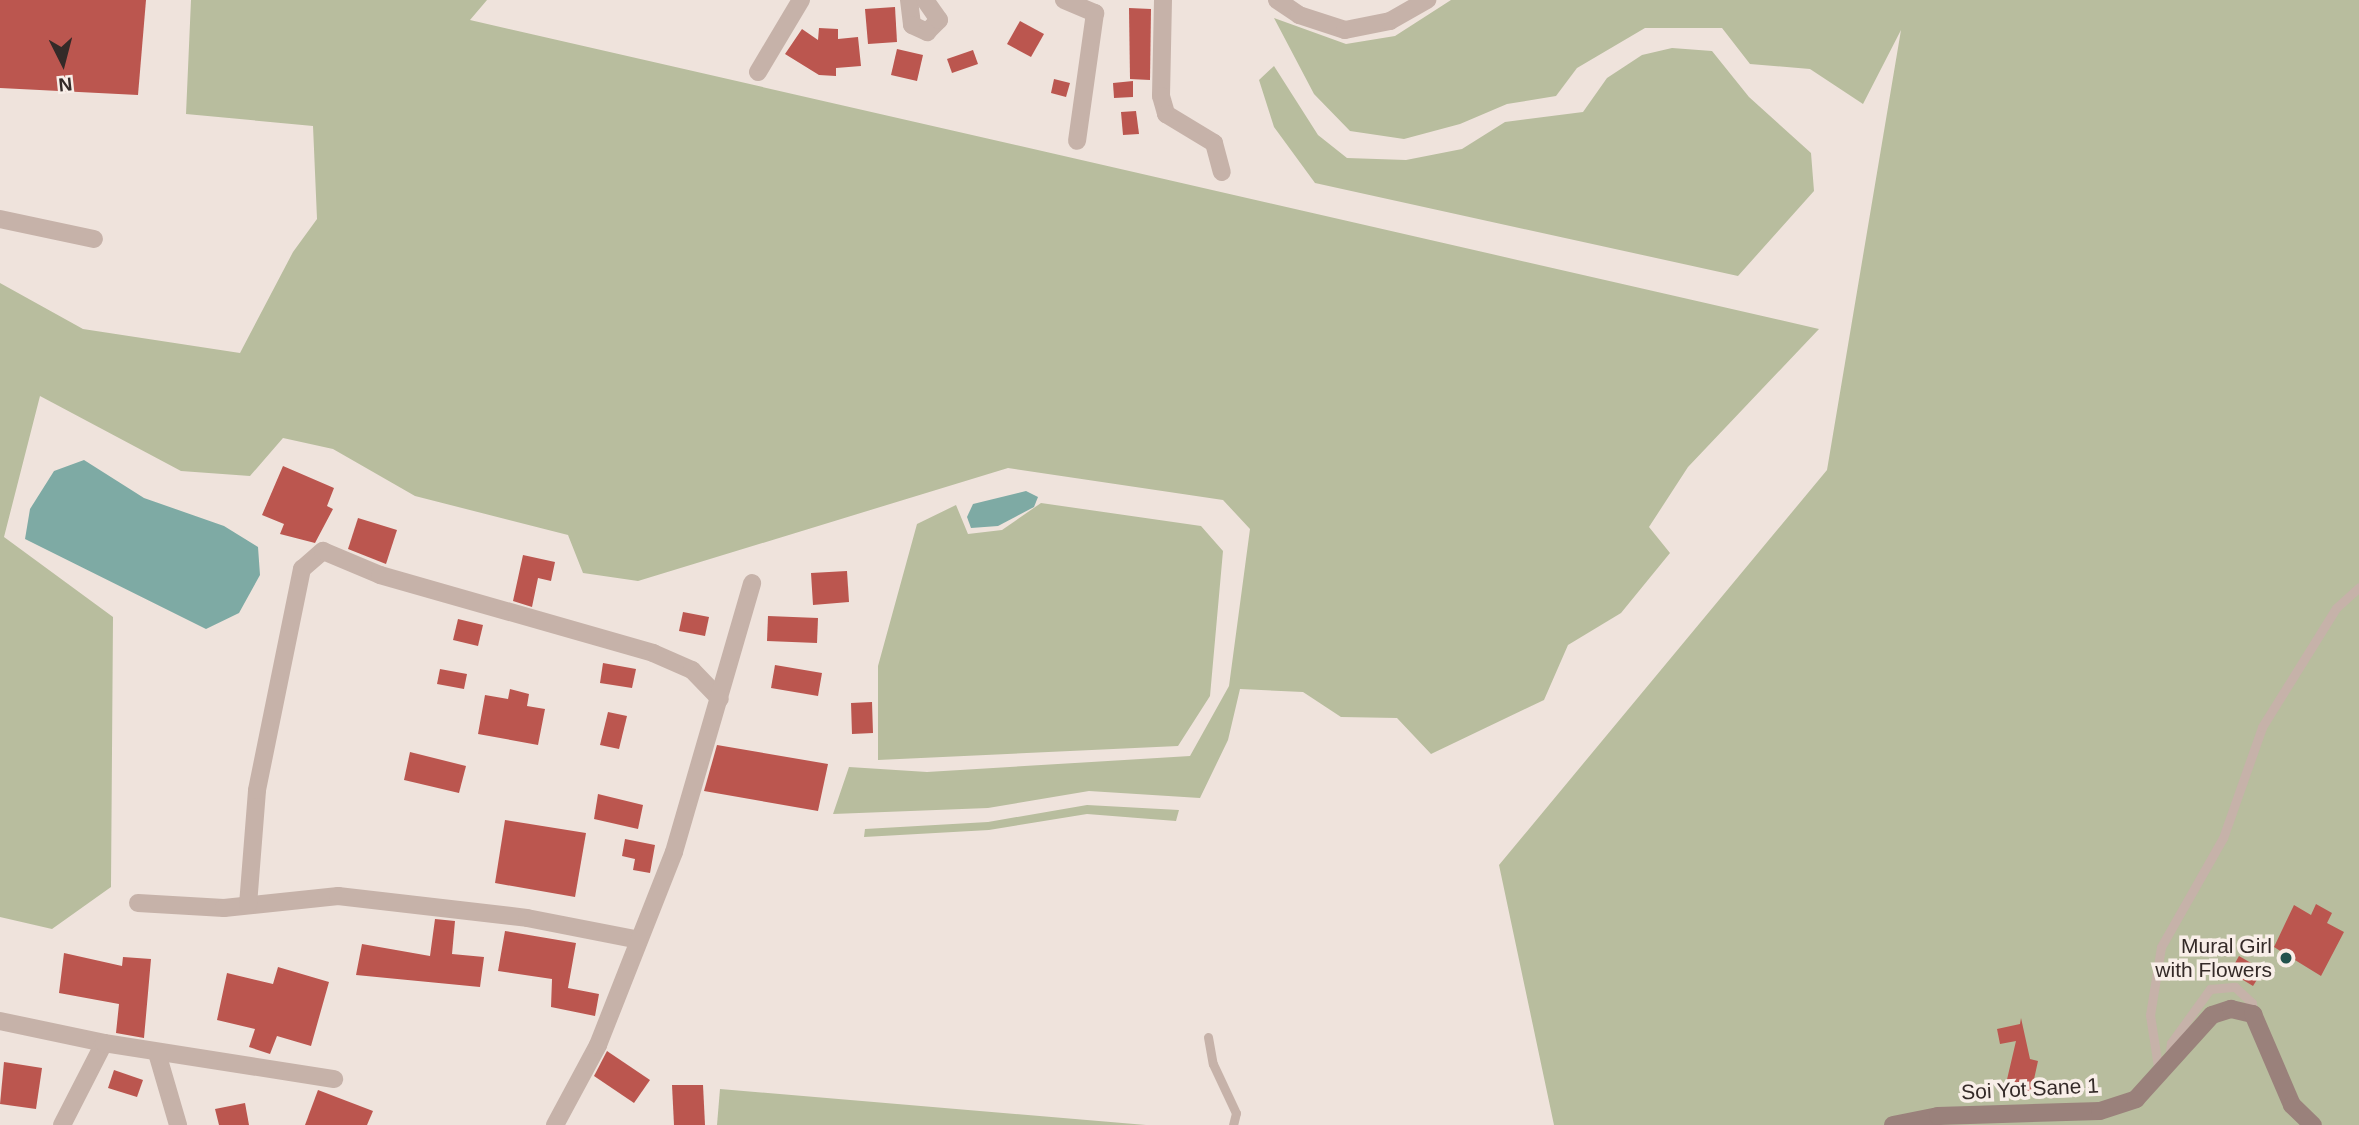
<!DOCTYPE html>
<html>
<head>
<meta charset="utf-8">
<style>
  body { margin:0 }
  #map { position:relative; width:2359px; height:1125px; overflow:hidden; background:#efe3dc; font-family:Helvetica,sans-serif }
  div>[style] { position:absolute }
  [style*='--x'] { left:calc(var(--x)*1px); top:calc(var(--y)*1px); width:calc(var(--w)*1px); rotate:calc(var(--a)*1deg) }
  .green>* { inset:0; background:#b8bd9e }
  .water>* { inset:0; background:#7eaaa4 }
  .building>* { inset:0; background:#bb564f }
  .lane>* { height:9px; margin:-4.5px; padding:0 4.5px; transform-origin:4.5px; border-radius:4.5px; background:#c6b2a9 }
  .street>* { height:18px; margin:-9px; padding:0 9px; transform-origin:9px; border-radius:9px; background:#c6b2a9 }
  .secondary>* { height:18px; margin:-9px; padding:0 9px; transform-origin:9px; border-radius:9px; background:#9a817b }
  .dots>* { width:19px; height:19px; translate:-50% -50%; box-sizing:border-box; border:4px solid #f8eee8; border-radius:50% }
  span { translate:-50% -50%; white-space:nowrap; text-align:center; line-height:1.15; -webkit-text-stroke:7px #f8eee8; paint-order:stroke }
  .poi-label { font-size:21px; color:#342a28 }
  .right { translate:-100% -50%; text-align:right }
  .street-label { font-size:21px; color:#342a28 }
  .north { position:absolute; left:28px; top:28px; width:70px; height:70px; -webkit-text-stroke:5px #f8eee8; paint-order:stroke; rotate:174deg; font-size:19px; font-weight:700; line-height:28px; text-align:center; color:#342a28 }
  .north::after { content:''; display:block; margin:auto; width:24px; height:32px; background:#342a28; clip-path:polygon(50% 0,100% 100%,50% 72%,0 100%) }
</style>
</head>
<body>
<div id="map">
  <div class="green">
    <i style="clip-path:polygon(191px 0,487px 0,470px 20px,1819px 329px,1688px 467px,1649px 527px,1670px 553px,1621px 613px,1568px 645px,1544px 700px,1431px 754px,1397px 718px,1341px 717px,1303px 692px,1240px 689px,1228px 740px,1200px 798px,1089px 791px,988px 808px,833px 814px,849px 767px,927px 772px,1190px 756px,1229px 686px,1250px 529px,1223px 500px,1008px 468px,638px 581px,583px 573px,568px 535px,415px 496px,333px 449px,283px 438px,250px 476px,181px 471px,40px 396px,4px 537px,113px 617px,111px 887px,52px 929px,0 917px,0 283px,83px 329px,240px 353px,293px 252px,317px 219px,313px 126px,186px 114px)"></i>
    <i style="clip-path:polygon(1451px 0,2359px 0,2359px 1125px,1554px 1125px,1499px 865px,1827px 470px,1901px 30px,1863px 104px,1810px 69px,1750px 64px,1722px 28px,1645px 28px,1577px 68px,1556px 96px,1507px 104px,1460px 124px,1404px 139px,1350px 131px,1314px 94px,1274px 18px,1346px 44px,1395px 36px)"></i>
    <i style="clip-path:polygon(1672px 48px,1712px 51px,1749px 97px,1811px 153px,1814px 191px,1738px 276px,1315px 183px,1274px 127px,1259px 80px,1274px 66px,1318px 135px,1347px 158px,1406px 160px,1462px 149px,1505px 122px,1583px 112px,1607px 78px,1642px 55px)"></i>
    <i style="clip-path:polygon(1041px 503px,1201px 526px,1223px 551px,1210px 696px,1178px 746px,878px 760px,878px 666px,917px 524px,956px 505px,968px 534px,1002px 530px)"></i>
    <i style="clip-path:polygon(1087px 805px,1179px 810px,1176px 821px,1087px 814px,989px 830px,864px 837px,865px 829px,988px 822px)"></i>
    <i style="clip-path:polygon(720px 1089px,1146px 1125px,717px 1125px)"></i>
  </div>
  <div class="water">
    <i style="clip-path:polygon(84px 460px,144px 498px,224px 526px,258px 547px,260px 575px,239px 613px,206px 629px,25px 539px,30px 509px,54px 471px)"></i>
    <i style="clip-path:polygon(1026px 491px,1038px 497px,1034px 507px,998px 526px,971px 528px,967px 517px,973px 504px)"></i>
  </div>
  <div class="building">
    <i style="clip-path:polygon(0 0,146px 0,138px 95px,0 88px)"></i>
    <i style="clip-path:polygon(895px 7px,897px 42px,868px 44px,865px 9px)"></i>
    <i style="clip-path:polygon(1129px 8px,1151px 9px,1150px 80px,1130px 79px)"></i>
    <i style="clip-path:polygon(1020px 21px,1044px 34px,1031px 57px,1007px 44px)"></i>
    <i style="clip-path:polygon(819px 28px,838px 29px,838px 39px,858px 37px,861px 66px,836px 68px,836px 76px,819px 75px,785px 54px,802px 29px,818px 40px)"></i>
    <i style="clip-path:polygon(897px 49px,923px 55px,917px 81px,891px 75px)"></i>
    <i style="clip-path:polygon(973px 50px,978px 64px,952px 73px,947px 59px)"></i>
    <i style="clip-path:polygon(1054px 79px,1070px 83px,1066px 97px,1051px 93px)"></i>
    <i style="clip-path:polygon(1133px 81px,1133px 97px,1114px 98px,1113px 83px)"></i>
    <i style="clip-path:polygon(1136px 111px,1139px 134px,1123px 135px,1121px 112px)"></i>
    <i style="clip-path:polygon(283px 466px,334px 488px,327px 506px,333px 509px,315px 543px,280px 534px,284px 524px,262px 515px)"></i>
    <i style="clip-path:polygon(358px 518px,397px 530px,386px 564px,348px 549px)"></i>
    <i style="clip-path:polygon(523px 555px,555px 562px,551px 581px,538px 578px,532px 607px,513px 601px)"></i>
    <i style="clip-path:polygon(847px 571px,849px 602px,813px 605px,811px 573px)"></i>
    <i style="clip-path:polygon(683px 612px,709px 617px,705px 636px,679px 631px)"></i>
    <i style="clip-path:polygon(768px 616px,818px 618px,817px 643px,767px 641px)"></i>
    <i style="clip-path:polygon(458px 619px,483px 625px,478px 646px,453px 640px)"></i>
    <i style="clip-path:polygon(603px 663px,636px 669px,632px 688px,600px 683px)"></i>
    <i style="clip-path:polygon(775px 665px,822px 673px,818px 696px,771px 688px)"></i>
    <i style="clip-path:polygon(440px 669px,467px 674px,464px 689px,437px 684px)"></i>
    <i style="clip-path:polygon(510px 689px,529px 694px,527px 706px,545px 709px,538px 745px,478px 734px,485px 695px,508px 699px)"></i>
    <i style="clip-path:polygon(872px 702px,873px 733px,852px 734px,851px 703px)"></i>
    <i style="clip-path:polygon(608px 712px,627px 716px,619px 749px,600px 745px)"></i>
    <i style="clip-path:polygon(717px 745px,828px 764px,818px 811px,704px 791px)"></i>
    <i style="clip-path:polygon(410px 752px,466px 766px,459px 793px,404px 780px)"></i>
    <i style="clip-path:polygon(598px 794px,643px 805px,638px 829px,594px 819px)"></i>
    <i style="clip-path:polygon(505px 820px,586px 833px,575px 897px,495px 883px)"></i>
    <i style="clip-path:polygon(625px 839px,655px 845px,650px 873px,633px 870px,635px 859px,622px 856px)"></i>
    <i style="clip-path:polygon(2316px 904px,2332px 913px,2327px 923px,2344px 932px,2321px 976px,2274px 947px,2294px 905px,2311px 915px)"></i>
    <i style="clip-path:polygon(435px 919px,455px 921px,452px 954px,484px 957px,480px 987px,356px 975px,362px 944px,430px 956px)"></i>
    <i style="clip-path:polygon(505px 931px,576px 943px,568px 988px,599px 994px,595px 1016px,551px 1007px,552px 979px,498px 971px)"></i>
    <i style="clip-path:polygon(64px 953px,122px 966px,123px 957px,151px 959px,144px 1038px,116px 1033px,119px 1004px,59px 993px)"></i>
    <i style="clip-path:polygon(2239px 956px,2263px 970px,2253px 986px,2230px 972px)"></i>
    <i style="clip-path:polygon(278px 967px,329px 982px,311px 1046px,277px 1036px,270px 1054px,249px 1047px,255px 1029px,217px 1020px,227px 973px,273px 984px)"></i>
    <i style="clip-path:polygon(2021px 1018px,2030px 1059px,2038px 1061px,2031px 1093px,2005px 1088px,2016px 1041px,2000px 1044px,1997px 1029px,2020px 1024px)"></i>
    <i style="clip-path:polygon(607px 1051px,650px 1080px,634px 1103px,594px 1076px)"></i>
    <i style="clip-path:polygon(4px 1062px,42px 1068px,36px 1109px,0 1104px)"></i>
    <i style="clip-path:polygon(114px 1070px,143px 1080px,137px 1097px,108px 1088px)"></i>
    <i style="clip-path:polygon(672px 1085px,703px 1085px,705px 1125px,674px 1125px)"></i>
    <i style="clip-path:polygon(318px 1090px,373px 1111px,367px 1125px,305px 1125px)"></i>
    <i style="clip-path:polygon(245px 1103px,249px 1125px,219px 1125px,215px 1109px)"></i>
  </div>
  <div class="lane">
    <i style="--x:1208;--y:1037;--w:27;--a:80"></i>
    <i style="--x:1213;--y:1064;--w:54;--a:64.9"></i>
    <i style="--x:1236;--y:1113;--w:12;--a:104"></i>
    <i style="--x:2169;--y:1059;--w:16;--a:-83"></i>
    <i style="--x:2171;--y:1043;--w:67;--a:-54.2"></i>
    <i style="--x:2210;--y:989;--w:25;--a:-5"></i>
    <i style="--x:2235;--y:987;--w:23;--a:43"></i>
    <i style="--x:2252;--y:1003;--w:11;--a:85"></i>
    <i style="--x:2159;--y:1073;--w:59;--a:-98.8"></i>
    <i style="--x:2150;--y:1015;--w:69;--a:-80.8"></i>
    <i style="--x:2161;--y:947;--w:125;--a:-60.4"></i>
    <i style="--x:2223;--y:838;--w:118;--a:-70.6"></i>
    <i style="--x:2262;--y:727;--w:140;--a:-58.1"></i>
    <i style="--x:2336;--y:608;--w:31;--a:-42"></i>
  </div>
  <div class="street">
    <i style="--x:909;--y:0;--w:25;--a:83"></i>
    <i style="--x:912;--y:25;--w:17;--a:25"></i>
    <i style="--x:927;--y:32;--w:17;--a:-45"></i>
    <i style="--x:939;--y:20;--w:24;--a:-125"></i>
    <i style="--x:1064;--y:0;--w:34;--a:23"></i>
    <i style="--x:1095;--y:13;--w:129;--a:98"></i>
    <i style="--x:1163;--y:0;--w:96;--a:91.2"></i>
    <i style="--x:1161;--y:96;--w:19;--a:74"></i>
    <i style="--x:1166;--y:114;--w:56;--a:31.1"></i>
    <i style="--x:1214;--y:143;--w:30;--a:75"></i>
    <i style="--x:1277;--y:0;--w:27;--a:34"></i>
    <i style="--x:1299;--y:15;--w:48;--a:18.1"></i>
    <i style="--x:1345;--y:30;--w:46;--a:-11.3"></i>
    <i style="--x:1390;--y:21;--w:43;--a:-29.6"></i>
    <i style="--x:758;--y:72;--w:84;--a:-59.2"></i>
    <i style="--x:0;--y:219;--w:96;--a:12"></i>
    <i style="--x:138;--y:903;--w:86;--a:3.3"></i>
    <i style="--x:224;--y:908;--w:115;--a:-6"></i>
    <i style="--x:338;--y:896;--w:190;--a:6.6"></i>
    <i style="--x:527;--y:918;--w:114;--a:11.1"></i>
    <i style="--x:248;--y:905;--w:115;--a:-85.5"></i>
    <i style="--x:257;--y:790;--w:226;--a:-78.5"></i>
    <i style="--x:302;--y:569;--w:28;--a:-41"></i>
    <i style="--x:323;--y:551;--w:62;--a:22.8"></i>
    <i style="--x:380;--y:575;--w:284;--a:15.9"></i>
    <i style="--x:653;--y:653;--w:43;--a:23.6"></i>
    <i style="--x:692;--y:670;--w:40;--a:46"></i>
    <i style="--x:0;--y:1021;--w:106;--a:11.9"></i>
    <i style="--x:104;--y:1043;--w:92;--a:117.1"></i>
    <i style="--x:104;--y:1043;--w:233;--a:8.9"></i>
    <i style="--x:157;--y:1053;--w:75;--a:73.7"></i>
    <i style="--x:555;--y:1125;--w:91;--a:-61.7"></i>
    <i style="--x:598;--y:1045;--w:207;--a:-68.5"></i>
    <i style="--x:674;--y:852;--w:280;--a:-73.8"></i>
  </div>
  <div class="secondary">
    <i style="--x:1893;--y:1125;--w:46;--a:-11.3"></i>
    <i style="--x:1938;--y:1116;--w:162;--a:-1.8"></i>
    <i style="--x:2100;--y:1111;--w:38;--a:-18"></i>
    <i style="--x:2136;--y:1099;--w:113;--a:-47.9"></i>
    <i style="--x:2212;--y:1015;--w:20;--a:-18"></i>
    <i style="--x:2231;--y:1009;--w:23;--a:13"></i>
    <i style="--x:2253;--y:1014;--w:99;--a:66.8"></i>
    <i style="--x:2292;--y:1105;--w:29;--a:44"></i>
  </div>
  <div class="dots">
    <i style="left:2286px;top:958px;background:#22524d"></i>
  </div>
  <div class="poi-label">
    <span class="right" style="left:2272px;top:958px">Mural Girl<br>with Flowers</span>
  </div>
  <div class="street-label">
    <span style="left:2030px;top:1089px;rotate:-3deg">Soi Yot Sane 1</span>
  </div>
  <div class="north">N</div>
</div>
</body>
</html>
